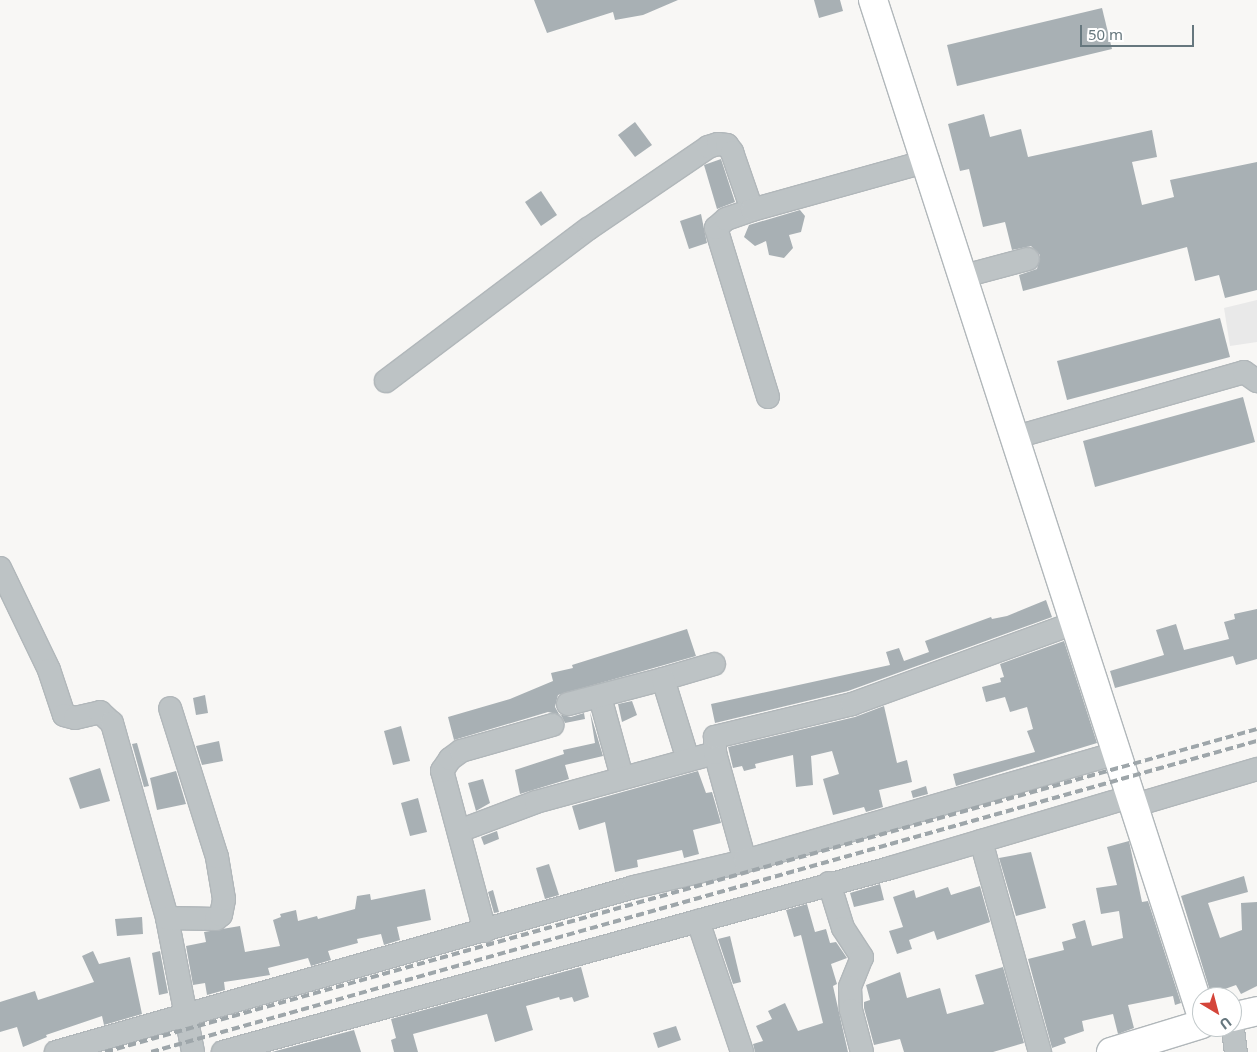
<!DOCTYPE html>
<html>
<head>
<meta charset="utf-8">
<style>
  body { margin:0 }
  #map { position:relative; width:1257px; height:1052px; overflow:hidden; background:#f8f7f5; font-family:"Noto Sans",sans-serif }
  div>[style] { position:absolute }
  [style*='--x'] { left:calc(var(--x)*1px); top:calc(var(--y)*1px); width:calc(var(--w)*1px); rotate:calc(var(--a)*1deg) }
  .built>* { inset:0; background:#e9e9e9 }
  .building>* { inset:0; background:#a8b0b4 }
  .roads { filter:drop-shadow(1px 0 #b1b7ba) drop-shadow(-1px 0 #b1b7ba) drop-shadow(0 1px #b1b7ba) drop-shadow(0 -1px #b1b7ba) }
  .minor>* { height:22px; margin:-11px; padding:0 11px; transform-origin:11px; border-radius:11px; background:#bdc3c5 }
  .major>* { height:28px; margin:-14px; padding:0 14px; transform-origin:14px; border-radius:14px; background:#fff }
  .rail>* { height:4px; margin-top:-2px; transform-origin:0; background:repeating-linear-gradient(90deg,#9ea6aa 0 8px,transparent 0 12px) }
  span { translate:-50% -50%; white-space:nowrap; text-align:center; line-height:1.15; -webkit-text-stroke:5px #fff; paint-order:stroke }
  .north { position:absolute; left:1192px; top:987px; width:50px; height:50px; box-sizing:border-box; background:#fff; border:1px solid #c2c9cb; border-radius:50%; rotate:143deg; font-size:14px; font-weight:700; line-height:20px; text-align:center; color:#66777e }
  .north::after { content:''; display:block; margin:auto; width:18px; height:22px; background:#d4453a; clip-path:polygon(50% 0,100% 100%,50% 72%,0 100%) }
  .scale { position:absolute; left:1080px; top:25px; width:114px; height:22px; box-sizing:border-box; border:2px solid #66777e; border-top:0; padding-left:6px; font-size:15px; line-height:18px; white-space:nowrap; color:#66777e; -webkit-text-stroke:4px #fff; paint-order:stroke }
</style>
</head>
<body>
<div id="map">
  <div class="built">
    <i style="clip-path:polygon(1257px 300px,1257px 342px,1230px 346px,1224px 308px)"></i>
  </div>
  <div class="building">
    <i style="clip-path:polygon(534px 0,678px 0,643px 15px,615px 20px,613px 12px,547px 33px)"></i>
    <i style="clip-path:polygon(814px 0,840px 0,843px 11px,819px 18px)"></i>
    <i style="clip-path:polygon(1102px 8px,1112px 49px,957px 86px,947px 45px)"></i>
    <i style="clip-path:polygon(984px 114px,990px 137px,1021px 129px,1028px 157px,1152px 130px,1157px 157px,1132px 162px,1142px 205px,1174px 197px,1170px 180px,1257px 162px,1257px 290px,1225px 298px,1219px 275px,1195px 281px,1187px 247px,1023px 291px,1019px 275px,1037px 269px,1040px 255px,1031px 246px,1012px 250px,1005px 222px,983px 227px,969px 169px,960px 171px,948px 124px)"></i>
    <i style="clip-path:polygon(635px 122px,652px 145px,635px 157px,618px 135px)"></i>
    <i style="clip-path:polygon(721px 159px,735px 202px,717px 209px,704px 165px)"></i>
    <i style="clip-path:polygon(541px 191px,557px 215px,541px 226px,525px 202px)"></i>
    <i style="clip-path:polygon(800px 210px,805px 216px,801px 232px,789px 235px,793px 248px,784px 258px,769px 255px,766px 241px,755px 246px,744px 237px,749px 225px)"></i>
    <i style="clip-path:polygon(701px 214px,707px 243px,689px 249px,680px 221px)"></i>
    <i style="clip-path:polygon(1220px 318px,1230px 357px,1067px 400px,1057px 361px)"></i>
    <i style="clip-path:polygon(1243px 397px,1255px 442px,1095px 487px,1083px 441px)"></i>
    <i style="clip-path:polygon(1046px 600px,1052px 617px,848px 691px,715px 723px,711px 704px,890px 665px,886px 652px,899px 648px,904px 661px,929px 652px,925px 641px,991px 617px,992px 619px,1007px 616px)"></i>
    <i style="clip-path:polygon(1257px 609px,1257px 659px,1236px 665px,1233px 656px,1115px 688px,1110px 671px,1164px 655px,1156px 630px,1176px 624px,1184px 650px,1229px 639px,1224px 622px,1235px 619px,1234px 614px)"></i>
    <i style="clip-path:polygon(687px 629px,696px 656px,558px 695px,555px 707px,559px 714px,571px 717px,584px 713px,585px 719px,565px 723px,561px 715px,548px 712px,454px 740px,448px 717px,510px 699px,553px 681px,551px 673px,573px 668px,572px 665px)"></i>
    <i style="clip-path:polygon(1064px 641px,1097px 743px,956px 786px,953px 774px,1035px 752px,1027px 731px,1033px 729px,1027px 707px,1010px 712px,1005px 697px,986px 702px,982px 687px,1001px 682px,1000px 678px,1004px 677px,1000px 664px)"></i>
    <i style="clip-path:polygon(205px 695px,208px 713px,196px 715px,193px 698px)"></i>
    <i style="clip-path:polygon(632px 701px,637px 715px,622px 722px,618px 704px)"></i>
    <i style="clip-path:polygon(884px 706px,897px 763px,907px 760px,912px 782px,879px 790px,883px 807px,866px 812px,864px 807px,833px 815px,823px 779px,839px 774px,832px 751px,811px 756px,813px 785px,796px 787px,793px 755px,755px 764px,756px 768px,744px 771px,742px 766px,733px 768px,728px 747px,855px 717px)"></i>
    <i style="clip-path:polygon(590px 712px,603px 756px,565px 765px,569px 779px,520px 794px,515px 770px,564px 754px,563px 750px,595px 743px)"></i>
    <i style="clip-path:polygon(401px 726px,410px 761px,393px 765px,384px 731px)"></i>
    <i style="clip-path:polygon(219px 741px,223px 761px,202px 765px,196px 746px)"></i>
    <i style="clip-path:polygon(137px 743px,149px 786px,144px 787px,132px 744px)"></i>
    <i style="clip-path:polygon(100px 768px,110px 801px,80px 809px,69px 778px)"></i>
    <i style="clip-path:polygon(176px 771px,186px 804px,157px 810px,150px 778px)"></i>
    <i style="clip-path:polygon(698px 771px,706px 793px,712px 792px,721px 823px,693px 830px,699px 854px,684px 858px,682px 850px,637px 860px,638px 867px,615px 872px,605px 822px,579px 830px,572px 806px)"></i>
    <i style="clip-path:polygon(483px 779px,490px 803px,476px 811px,468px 783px)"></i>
    <i style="clip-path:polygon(926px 786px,928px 794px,913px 798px,911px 791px)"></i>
    <i style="clip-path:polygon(418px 798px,427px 832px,410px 836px,401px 803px)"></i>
    <i style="clip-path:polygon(497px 831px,499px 839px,484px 845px,481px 837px)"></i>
    <i style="clip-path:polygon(1129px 841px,1142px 902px,1148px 901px,1181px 1003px,1175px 1005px,1173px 996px,1128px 1005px,1134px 1028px,1118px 1034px,1113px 1014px,1082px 1021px,1084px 1031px,1064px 1038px,1066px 1043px,1052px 1048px,1028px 959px,1064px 950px,1062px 942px,1076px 938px,1072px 924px,1085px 920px,1092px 946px,1123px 938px,1119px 911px,1101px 914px,1096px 888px,1117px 885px,1107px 847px)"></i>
    <i style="clip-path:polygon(1031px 852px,1046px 908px,1016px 916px,999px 858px)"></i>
    <i style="clip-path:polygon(549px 864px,559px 895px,545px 899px,536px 868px)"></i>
    <i style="clip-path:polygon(1244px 876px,1248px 892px,1208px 903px,1220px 938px,1242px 930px,1241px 903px,1257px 902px,1257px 986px,1241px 994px,1236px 985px,1211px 994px,1181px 896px)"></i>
    <i style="clip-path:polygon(880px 884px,884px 900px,854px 907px,850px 893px)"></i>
    <i style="clip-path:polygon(980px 886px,990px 922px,937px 940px,934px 931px,909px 940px,912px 949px,897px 954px,889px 931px,903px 927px,893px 897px,914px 890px,916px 898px,948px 887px,951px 895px)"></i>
    <i style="clip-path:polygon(425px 889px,431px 920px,397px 927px,400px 940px,384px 945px,381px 934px,357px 939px,358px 943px,328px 951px,331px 960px,311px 966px,308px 958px,268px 968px,270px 975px,224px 982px,225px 990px,207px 995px,205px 983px,193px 985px,186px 946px,206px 942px,204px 932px,240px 926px,245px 952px,280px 946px,273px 920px,281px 917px,280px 914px,296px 910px,298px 921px,317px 916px,318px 919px,355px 909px,357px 896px,370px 894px,371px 900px)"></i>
    <i style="clip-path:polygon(493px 890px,499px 912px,494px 913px,488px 892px)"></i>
    <i style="clip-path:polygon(807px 904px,815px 932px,826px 929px,830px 943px,836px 942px,847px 958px,831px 964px,837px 984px,833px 986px,848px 1052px,755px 1052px,753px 1044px,763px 1041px,756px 1026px,772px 1019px,768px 1011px,785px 1003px,798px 1031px,823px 1023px,801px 935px,794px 937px,786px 910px)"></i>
    <i style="clip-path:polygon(142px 917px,143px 934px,117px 936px,115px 919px)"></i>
    <i style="clip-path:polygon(730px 936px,741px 982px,733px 984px,718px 939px)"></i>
    <i style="clip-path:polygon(93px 951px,99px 964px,130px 957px,142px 1014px,104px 1025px,102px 1016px,46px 1035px,47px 1037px,23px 1047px,17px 1027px,0 1032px,0 1002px,35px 991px,38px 1000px,94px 982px,82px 956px)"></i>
    <i style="clip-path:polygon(160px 951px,168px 993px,159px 995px,152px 953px)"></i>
    <i style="clip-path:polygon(581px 967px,589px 997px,574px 1002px,572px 997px,560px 1000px,559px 997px,526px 1006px,533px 1030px,495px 1042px,487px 1014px,413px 1034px,418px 1052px,394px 1052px,391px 1040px,396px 1038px,391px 1019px)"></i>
    <i style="clip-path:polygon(1003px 967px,1024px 1043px,993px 1052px,904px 1052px,900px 1039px,874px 1045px,864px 1008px,864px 1002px,870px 1000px,866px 985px,900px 972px,907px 998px,940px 988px,947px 1014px,984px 1004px,975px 975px)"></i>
    <i style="clip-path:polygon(676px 1026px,681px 1040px,658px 1048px,653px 1033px)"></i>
    <i style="clip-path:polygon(354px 1030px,361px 1052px,272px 1052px)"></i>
  </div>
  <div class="roads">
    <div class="minor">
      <i style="--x:964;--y:276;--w:66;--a:-14.9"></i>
      <i style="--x:386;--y:381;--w:253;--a:-37"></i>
      <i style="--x:588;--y:229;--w:145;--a:-34.3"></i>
      <i style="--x:708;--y:147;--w:10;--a:-17"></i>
      <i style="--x:718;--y:144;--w:9;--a:6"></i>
      <i style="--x:727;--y:145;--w:9;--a:54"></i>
      <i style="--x:732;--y:152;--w:61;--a:71"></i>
      <i style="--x:768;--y:397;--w:177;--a:-107.1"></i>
      <i style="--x:716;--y:228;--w:13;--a:-42"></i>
      <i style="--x:726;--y:219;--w:28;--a:-19"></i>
      <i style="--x:752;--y:210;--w:183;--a:-15.6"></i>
      <i style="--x:1016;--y:437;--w:237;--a:-15.9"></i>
      <i style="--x:1244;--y:372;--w:16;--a:35"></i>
      <i style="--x:0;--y:568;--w:113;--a:64.3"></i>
      <i style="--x:49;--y:670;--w:47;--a:71.6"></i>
      <i style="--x:64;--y:715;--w:11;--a:15"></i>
      <i style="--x:75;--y:718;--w:26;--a:-13"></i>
      <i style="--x:100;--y:712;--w:16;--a:43"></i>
      <i style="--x:112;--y:723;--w:203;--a:74.2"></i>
      <i style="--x:167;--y:918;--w:136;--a:79"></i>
      <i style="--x:663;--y:679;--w:53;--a:-16.4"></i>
      <i style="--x:600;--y:697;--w:83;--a:74.6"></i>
      <i style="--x:568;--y:704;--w:98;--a:-14.7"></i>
      <i style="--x:663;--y:679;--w:85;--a:72.8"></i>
      <i style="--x:1132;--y:806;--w:130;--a:-16.5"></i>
      <i style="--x:459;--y:831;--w:82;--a:-20.6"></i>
      <i style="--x:536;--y:802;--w:186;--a:-15.3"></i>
      <i style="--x:981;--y:841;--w:219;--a:74.4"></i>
      <i style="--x:745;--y:861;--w:112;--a:-105.5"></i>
      <i style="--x:715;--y:753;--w:16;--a:-90"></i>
      <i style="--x:715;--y:737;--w:141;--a:-13.5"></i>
      <i style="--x:852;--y:704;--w:237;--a:-20"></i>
      <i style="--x:829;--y:883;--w:47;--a:72.7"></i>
      <i style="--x:843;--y:928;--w:35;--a:57"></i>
      <i style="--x:862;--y:957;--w:32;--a:112"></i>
      <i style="--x:850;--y:987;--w:23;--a:88"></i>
      <i style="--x:851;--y:1010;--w:43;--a:75.3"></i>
      <i style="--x:167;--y:918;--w:49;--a:1.2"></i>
      <i style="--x:216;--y:919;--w:6;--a:-39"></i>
      <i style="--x:221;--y:915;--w:16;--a:-79"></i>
      <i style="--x:224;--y:899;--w:43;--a:-99.5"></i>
      <i style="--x:217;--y:857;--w:156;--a:-107.5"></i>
      <i style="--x:698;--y:921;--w:138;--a:71.4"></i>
      <i style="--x:485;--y:931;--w:166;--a:-105"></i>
      <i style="--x:442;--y:771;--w:14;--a:-56"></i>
      <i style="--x:450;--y:759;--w:14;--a:-36"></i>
      <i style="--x:461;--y:751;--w:95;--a:-15.9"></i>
      <i style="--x:1232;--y:1021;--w:31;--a:83"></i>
      <i style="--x:56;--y:1052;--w:601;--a:-15.93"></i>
      <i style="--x:634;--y:887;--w:114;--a:-13.2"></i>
      <i style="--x:745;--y:861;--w:387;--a:-16.2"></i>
      <i style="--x:223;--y:1052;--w:692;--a:-15.42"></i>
      <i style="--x:890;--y:868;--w:249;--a:-16.5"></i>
    </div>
    <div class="major">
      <i style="--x:873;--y:0;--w:1069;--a:72.07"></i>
      <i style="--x:1232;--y:1017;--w:26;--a:-13"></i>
      <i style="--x:1111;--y:1052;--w:95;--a:-17.1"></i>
    </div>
  </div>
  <div class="rail">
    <i style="--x:105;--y:1052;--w:1196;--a:-15.66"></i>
    <i style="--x:151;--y:1052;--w:1149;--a:-15.71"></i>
  </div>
  <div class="north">U</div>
  <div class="scale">50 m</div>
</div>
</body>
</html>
